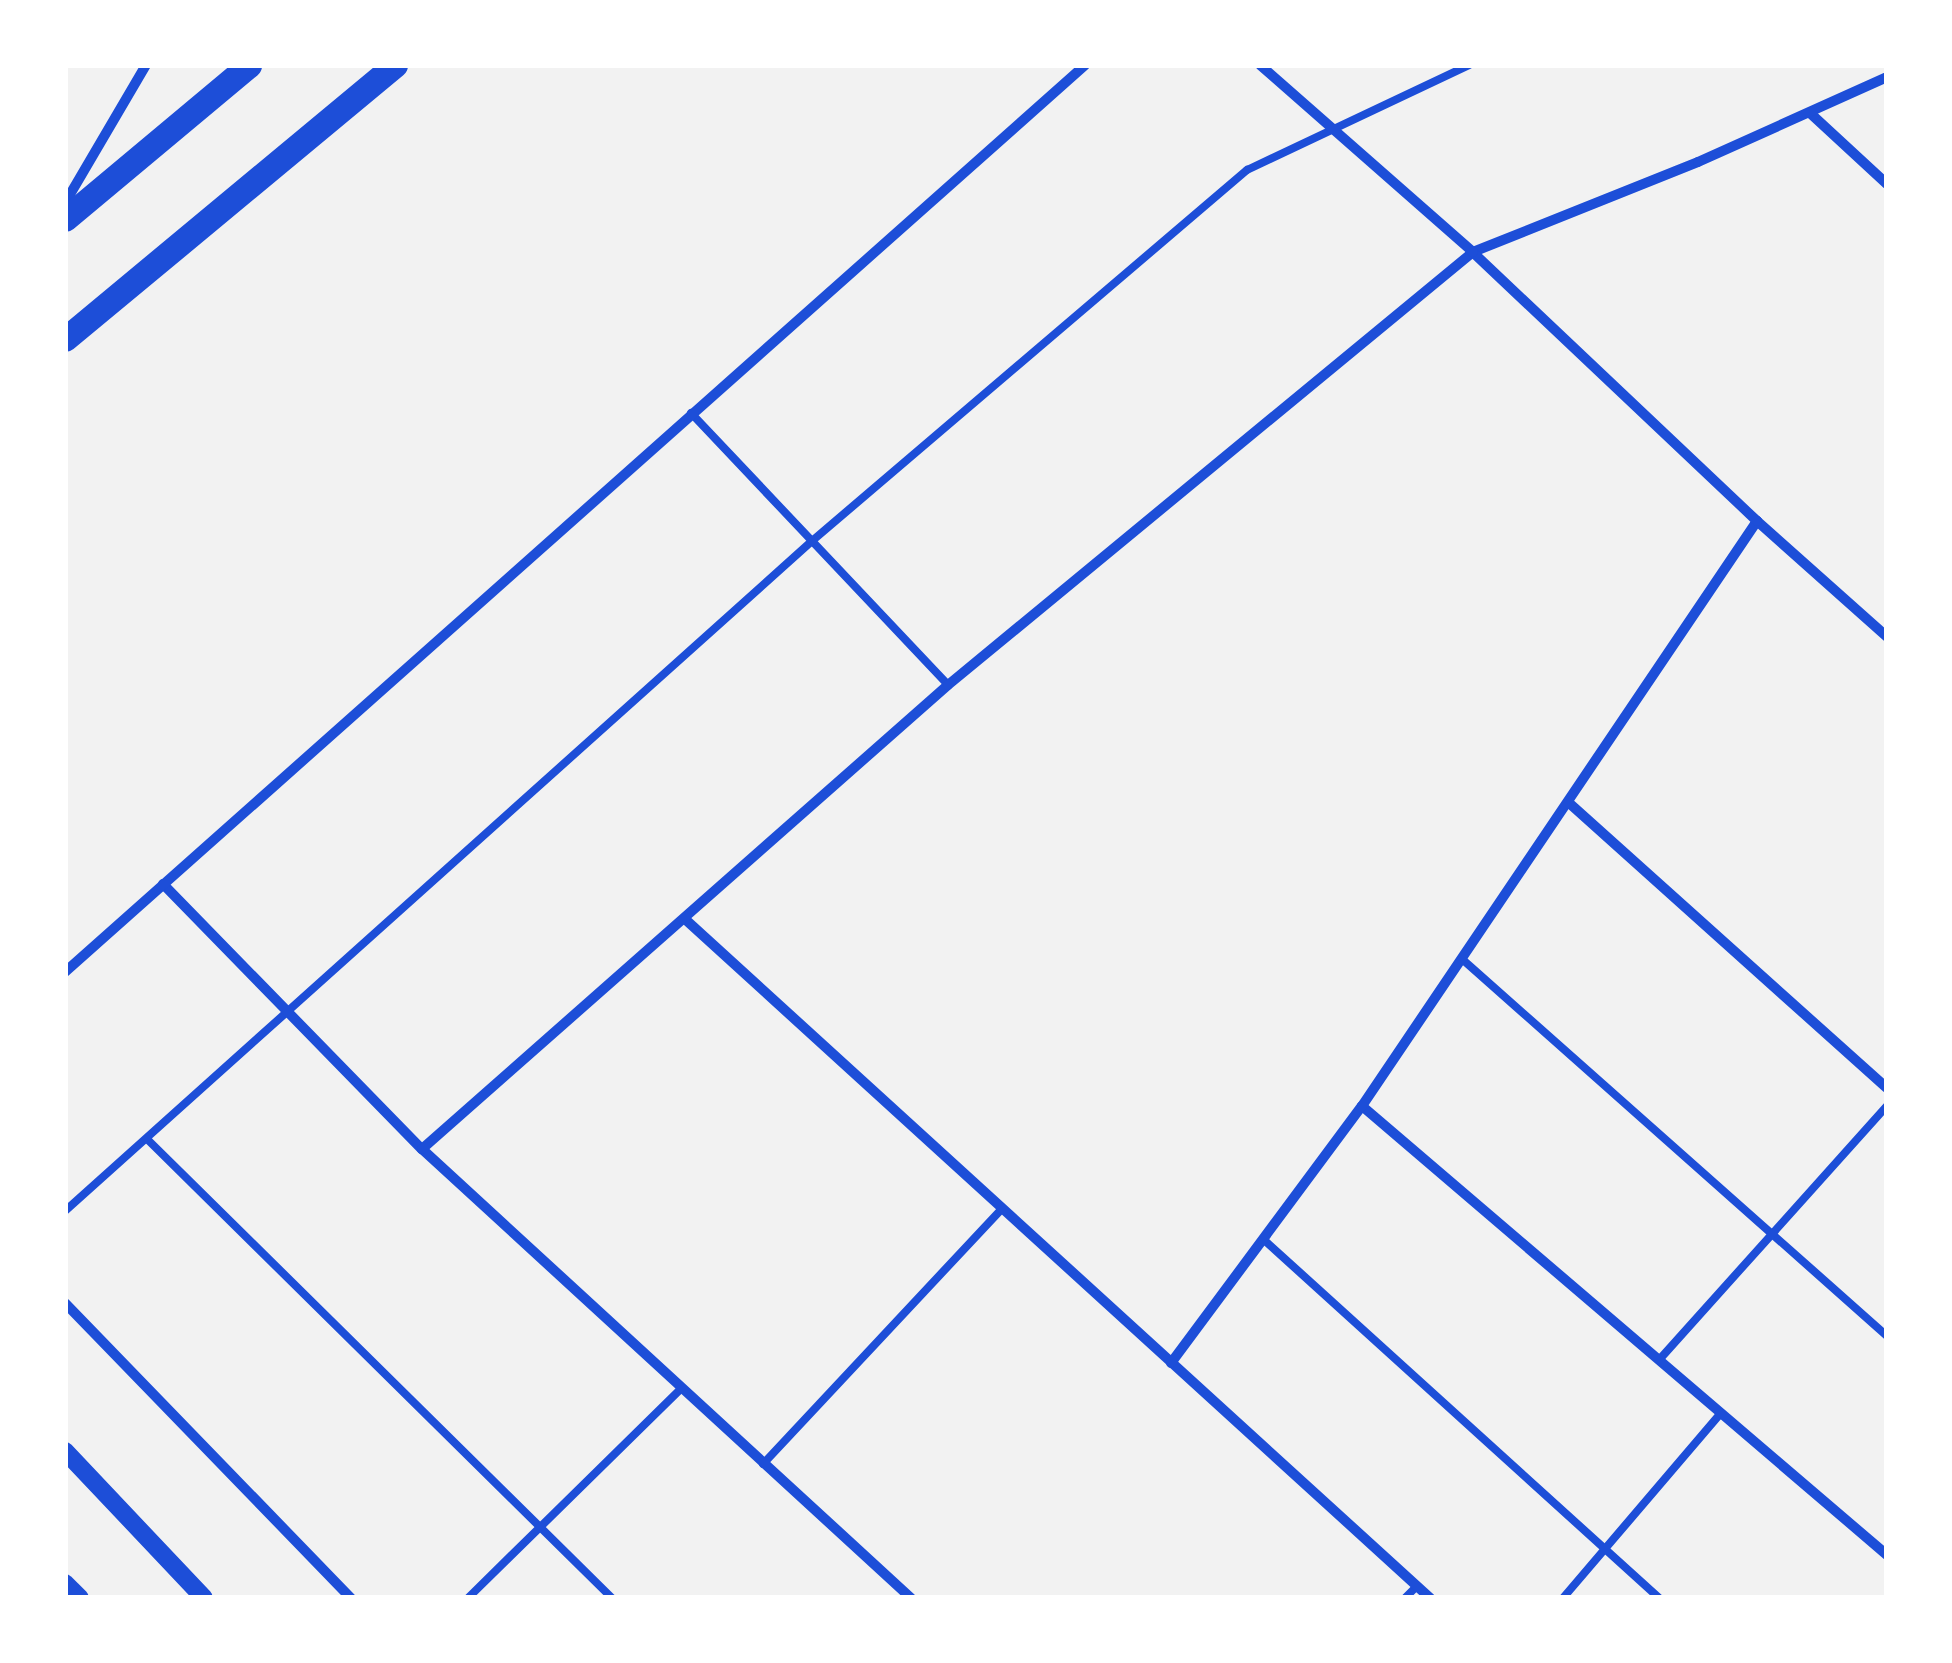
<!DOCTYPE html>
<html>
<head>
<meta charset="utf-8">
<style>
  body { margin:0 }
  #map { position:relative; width:1952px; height:1663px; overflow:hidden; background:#f2f2f2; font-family:Merriweather,serif }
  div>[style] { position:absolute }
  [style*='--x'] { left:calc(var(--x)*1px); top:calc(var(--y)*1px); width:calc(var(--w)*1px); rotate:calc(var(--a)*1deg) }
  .service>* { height:8px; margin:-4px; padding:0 4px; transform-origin:4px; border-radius:4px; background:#1d4ed8 }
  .minor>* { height:10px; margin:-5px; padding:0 5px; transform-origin:5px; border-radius:5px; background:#1d4ed8 }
  .tertiary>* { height:18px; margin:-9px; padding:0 9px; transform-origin:9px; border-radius:9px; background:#1d4ed8 }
  .primary>* { height:25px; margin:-12.5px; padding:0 12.5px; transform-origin:12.5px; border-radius:12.5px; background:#1d4ed8 }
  span { translate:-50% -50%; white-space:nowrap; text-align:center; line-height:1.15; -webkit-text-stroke:10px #fff; paint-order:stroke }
  .frame { position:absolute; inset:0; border:68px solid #fff; pointer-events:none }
</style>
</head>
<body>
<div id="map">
  <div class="service">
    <i style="--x:691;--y:413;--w:374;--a:46.6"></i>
    <i style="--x:1462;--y:959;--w:568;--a:41.57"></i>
    <i style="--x:147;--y:1139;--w:653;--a:44.63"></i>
    <i style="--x:65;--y:1211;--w:1003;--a:-41.89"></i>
    <i style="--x:812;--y:541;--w:572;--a:-40.46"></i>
    <i style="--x:1247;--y:170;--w:246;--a:-25.3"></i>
    <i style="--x:1263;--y:1239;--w:535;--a:42.19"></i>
    <i style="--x:1659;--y:1360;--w:341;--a:-48.1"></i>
    <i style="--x:763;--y:1464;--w:349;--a:-46.9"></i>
    <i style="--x:468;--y:1598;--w:298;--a:-44.5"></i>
    <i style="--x:1405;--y:1598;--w:17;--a:-45"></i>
    <i style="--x:1563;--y:1598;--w:243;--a:-49.5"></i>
  </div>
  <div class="minor">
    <i style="--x:1810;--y:113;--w:105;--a:42.7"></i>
    <i style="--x:65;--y:203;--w:160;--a:-59.6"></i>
    <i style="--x:1757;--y:521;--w:174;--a:41.7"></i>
    <i style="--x:1568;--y:802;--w:428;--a:41.9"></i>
    <i style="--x:163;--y:884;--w:371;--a:45.7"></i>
    <i style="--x:422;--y:1149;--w:664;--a:42.56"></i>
    <i style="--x:686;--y:920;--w:1007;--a:42.34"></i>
    <i style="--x:65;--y:972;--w:1365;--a:-41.64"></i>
    <i style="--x:1362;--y:1106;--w:691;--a:40.54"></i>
    <i style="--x:422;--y:1149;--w:701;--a:-41.42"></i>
    <i style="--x:948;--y:685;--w:681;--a:-39.51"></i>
    <i style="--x:1473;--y:252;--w:242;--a:-21.8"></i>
    <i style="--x:1698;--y:162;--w:207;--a:-24.2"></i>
    <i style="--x:65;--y:1303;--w:411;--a:45.9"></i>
    <i style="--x:1171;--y:1363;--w:320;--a:-53.4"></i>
    <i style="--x:1362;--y:1106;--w:706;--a:-55.97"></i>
    <i style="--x:1757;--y:521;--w:391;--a:-136.6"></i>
    <i style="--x:1473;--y:252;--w:283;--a:-138.7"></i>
  </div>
  <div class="tertiary">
    <i style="--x:65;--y:1451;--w:202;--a:46.6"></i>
    <i style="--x:65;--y:1583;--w:21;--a:45"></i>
  </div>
  <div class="primary">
    <i style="--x:65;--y:219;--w:240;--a:-39.9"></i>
    <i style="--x:65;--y:339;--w:429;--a:-39.7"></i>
  </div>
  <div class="frame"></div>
</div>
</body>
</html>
